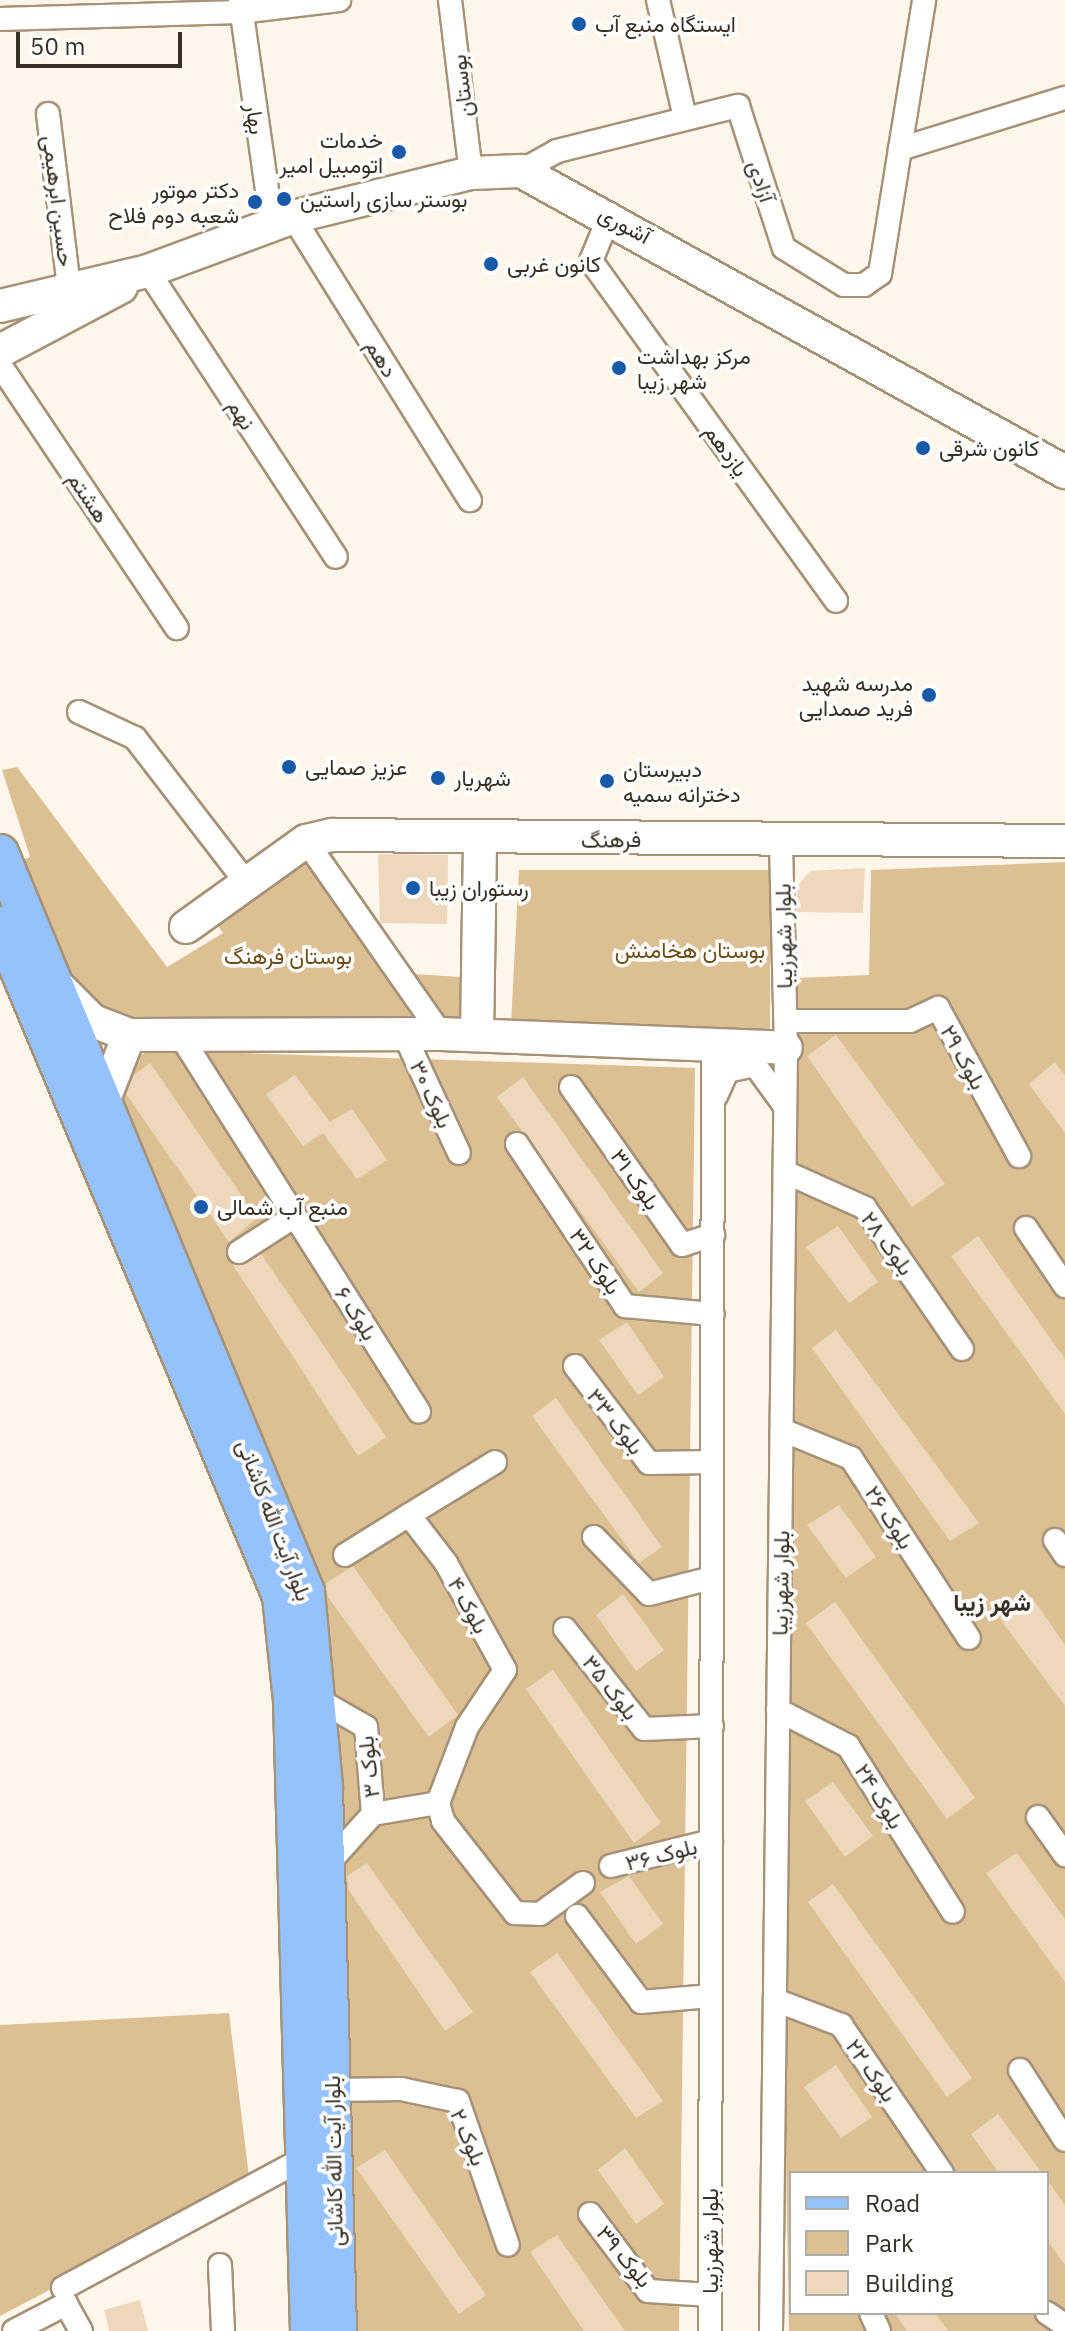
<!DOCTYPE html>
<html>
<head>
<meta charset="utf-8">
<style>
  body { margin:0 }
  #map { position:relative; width:1065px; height:2331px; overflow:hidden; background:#fef6ea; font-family:"IBM Plex Sans",Vazirmatn,sans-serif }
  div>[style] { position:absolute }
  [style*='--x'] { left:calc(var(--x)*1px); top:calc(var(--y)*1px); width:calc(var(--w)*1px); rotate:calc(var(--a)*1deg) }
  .green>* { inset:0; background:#ddbf94 }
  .building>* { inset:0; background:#edd8bb }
  .roads { filter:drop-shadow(2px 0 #a59277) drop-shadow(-2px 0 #a59277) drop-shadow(0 2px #a59277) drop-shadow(0 -2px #a59277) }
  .street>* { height:22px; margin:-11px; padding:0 11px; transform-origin:11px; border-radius:11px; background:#fff }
  .secondary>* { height:32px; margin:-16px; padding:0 16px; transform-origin:16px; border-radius:16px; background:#fff }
  .primary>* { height:36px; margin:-18px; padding:0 18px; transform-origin:18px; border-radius:18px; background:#95c1fd }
  .dots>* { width:22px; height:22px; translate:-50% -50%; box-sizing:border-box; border:4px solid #fff; border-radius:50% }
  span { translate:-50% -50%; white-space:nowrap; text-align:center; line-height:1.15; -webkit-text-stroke:7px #fff; paint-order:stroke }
  .poi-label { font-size:22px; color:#383025 }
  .left { translate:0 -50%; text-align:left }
  .right { translate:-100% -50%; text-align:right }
  .street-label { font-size:22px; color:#383025 }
  .park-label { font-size:22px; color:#6d4d16 }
  .neighbourhood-label { font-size:24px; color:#383025; font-weight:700 }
  .legend { position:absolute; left:789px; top:2171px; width:260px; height:144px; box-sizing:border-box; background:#fff; border:2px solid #afaca8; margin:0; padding:10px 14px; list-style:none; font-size:24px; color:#383025 }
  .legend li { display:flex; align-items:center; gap:16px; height:40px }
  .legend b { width:40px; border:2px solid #afaca8 }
  .scale { position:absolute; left:16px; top:32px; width:166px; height:36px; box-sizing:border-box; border:4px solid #383025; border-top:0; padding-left:10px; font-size:24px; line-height:28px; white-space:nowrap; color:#383025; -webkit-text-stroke:6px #fff; paint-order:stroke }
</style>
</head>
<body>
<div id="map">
  <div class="green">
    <i style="clip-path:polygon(17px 767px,167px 967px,223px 933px,214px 920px,301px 858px,415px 1012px,409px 1024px,124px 1022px,73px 990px,15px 863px,30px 857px,2px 770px)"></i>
    <i style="clip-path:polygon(evenodd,1065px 862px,1065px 2331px,789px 2331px,778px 1710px,796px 978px,869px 975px,871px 870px,1065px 862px,791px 2173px,1047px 2173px,1047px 2313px,791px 2313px,791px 2173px)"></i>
    <i style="clip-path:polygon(519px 870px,770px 870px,770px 1033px,511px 1024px)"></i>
    <i style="clip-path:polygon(414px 974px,460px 977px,460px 1018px,446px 1019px)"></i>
    <i style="clip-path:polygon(149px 1050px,695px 1068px,679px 2331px,357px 2331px,332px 1667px,315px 1579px,115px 1101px,133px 1060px)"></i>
    <i style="clip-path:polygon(229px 2013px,250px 2185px,0 2316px,0 2025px)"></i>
  </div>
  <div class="building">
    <i style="clip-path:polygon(378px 854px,448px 855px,447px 924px,380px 923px)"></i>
    <i style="clip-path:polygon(865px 868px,863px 913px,797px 912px,797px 886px,810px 871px)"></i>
    <i style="clip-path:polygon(836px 1035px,945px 1184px,912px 1207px,807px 1056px)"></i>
    <i style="clip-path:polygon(1055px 1062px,1065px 1075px,1065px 1133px,1029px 1084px)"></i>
    <i style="clip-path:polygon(150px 1063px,257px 1218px,229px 1242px,126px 1094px,134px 1075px)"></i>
    <i style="clip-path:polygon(295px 1075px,330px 1122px,352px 1109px,387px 1160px,357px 1179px,323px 1133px,303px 1146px,266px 1094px)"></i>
    <i style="clip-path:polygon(523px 1077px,663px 1273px,639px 1292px,497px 1097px)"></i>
    <i style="clip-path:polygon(838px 1226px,878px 1282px,849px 1303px,806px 1247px)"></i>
    <i style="clip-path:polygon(978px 1236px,1065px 1359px,1065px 1414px,951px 1256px)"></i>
    <i style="clip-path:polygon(225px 1253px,239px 1266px,261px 1254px,386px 1437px,358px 1456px)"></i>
    <i style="clip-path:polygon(627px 1322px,664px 1377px,638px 1395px,599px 1340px)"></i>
    <i style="clip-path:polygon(836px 1330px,979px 1523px,950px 1541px,812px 1348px)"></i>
    <i style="clip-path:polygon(556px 1398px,662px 1547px,639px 1563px,532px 1416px)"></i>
    <i style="clip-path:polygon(839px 1505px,876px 1557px,846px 1578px,807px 1525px)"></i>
    <i style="clip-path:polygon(353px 1566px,458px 1715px,429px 1737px,328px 1597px,325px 1584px)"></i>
    <i style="clip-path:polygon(623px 1594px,664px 1650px,636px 1671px,596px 1615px)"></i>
    <i style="clip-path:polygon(1033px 1599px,1065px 1645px,1065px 1706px,1000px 1619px)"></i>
    <i style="clip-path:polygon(835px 1602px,975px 1798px,947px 1819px,806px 1623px)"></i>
    <i style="clip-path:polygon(553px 1670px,661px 1823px,634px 1843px,526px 1689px)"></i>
    <i style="clip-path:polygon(833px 1782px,873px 1836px,845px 1857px,805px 1801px)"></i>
    <i style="clip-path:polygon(1017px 1853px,1065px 1919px,1065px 1982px,986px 1873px)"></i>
    <i style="clip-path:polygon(367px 1863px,473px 2012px,445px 2031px,348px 1889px,347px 1876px)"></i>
    <i style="clip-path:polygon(629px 1876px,663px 1924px,636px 1944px,600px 1892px)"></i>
    <i style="clip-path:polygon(833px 1884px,972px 2078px,947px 2097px,808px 1902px)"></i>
    <i style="clip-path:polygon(557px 1953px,663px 2101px,636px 2118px,530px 1972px)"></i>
    <i style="clip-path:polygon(836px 2065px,872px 2117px,841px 2138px,804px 2087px)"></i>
    <i style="clip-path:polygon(998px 2114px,1042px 2173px,999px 2173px,971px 2134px)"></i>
    <i style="clip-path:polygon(625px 2148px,664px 2204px,636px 2224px,598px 2170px)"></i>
    <i style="clip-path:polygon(385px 2150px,486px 2295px,459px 2314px,356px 2168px)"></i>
    <i style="clip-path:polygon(1047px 2180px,1065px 2205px,1065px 2265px,1047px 2240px)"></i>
    <i style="clip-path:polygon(557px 2235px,625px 2331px,584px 2331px,530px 2252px)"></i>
    <i style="clip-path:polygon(140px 2300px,148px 2331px,109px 2331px,104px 2310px)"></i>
    <i style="clip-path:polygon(895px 2313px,935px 2313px,948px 2331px,907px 2331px)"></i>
  </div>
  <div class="roads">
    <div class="street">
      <i style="--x:240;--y:0;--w:228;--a:81.9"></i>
      <i style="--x:450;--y:0;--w:174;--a:83.1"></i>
      <i style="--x:658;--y:0;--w:121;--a:77.1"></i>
      <i style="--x:0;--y:19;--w:240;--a:-1.7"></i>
      <i style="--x:240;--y:12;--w:100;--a:-6.9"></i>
      <i style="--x:48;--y:114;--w:175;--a:83.1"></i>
      <i style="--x:900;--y:149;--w:151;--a:-80.8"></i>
      <i style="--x:521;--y:171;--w:41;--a:-29.1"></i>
      <i style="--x:557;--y:151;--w:187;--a:-14"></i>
      <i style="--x:738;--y:106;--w:149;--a:72.1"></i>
      <i style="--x:784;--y:248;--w:70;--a:31.7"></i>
      <i style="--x:844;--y:285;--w:20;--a:0"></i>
      <i style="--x:864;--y:285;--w:19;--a:-35"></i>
      <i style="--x:880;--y:274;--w:127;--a:-80.9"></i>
      <i style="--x:900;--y:149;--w:173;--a:-17.2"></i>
      <i style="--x:610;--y:214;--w:51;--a:112"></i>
      <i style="--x:591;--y:261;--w:419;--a:54.2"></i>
      <i style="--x:293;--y:217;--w:334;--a:58"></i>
      <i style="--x:148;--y:271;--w:342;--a:56.7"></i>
      <i style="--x:0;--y:365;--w:317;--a:56.1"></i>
      <i style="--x:79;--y:712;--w:62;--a:24.9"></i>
      <i style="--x:135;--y:738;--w:180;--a:52.4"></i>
      <i style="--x:306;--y:841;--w:236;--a:55"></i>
      <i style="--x:786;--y:1021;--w:124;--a:0"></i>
      <i style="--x:910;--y:1021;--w:31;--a:-25"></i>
      <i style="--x:938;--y:1008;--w:169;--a:61.3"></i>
      <i style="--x:404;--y:1034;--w:131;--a:65.2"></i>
      <i style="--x:180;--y:1035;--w:446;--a:57.6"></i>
      <i style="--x:571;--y:1087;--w:193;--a:54.9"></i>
      <i style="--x:682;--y:1245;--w:33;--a:-18"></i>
      <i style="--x:716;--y:1096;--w:27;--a:-66"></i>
      <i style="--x:727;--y:1071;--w:29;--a:-12"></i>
      <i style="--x:755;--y:1065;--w:51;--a:53.8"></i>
      <i style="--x:517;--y:1144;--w:195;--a:56.3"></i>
      <i style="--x:625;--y:1306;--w:88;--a:5.2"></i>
      <i style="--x:785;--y:1172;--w:88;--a:24.2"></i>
      <i style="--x:865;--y:1208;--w:171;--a:55.5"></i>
      <i style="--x:1026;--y:1228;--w:70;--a:56.1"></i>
      <i style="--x:239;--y:1252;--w:67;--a:-32.7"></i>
      <i style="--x:575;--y:1366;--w:122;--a:52.7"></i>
      <i style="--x:649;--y:1463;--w:63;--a:-0.9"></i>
      <i style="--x:782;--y:1430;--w:74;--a:22.1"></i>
      <i style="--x:851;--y:1458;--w:215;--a:56.8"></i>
      <i style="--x:409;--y:1515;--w:101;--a:-31.6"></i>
      <i style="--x:594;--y:1537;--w:79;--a:46"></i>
      <i style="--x:649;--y:1594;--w:65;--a:-14.3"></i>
      <i style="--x:1055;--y:1540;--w:18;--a:56"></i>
      <i style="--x:345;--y:1555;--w:75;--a:-32"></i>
      <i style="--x:409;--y:1515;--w:61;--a:52.4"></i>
      <i style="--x:446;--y:1563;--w:122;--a:61.1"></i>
      <i style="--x:505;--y:1670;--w:69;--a:123.7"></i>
      <i style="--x:467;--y:1727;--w:81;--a:110.9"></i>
      <i style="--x:438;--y:1803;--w:19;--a:74"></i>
      <i style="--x:443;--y:1821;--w:117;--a:52"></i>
      <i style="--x:515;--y:1913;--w:25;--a:2"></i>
      <i style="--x:540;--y:1914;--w:53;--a:-35.8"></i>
      <i style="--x:565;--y:1629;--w:127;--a:51.7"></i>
      <i style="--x:644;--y:1729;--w:68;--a:-2.5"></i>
      <i style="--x:317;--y:1699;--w:56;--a:29.7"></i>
      <i style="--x:366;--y:1727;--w:87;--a:85.4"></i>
      <i style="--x:373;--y:1814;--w:70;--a:132.1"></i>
      <i style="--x:778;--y:1710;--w:79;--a:27.2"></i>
      <i style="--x:848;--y:1746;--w:196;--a:57.7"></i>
      <i style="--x:373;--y:1814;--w:66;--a:-9.6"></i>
      <i style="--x:1038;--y:1817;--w:47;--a:54.6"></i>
      <i style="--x:611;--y:1866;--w:103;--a:-14"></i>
      <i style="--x:577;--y:1916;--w:107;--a:53.3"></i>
      <i style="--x:641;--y:2002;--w:70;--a:-4.9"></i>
      <i style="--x:775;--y:2000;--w:71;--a:20.7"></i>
      <i style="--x:841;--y:2025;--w:179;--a:55.7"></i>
      <i style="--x:1020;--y:2070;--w:83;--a:57.3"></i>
      <i style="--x:331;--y:2090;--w:70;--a:-0.8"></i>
      <i style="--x:401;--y:2089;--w:58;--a:11.9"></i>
      <i style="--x:458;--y:2101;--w:152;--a:70.9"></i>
      <i style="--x:590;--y:2214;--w:96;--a:53"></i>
      <i style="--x:648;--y:2291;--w:62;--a:3.7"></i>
      <i style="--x:220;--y:2265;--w:66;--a:87.4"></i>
      <i style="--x:63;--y:2288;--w:274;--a:-28.3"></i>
      <i style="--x:871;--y:2313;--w:20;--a:66"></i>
      <i style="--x:1047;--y:2313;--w:22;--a:34"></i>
      <i style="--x:14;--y:2331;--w:59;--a:-27.4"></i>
      <i style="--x:66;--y:2304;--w:31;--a:61"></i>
      <i style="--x:710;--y:2331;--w:1284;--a:-89.87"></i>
      <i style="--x:771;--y:2331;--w:1283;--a:-89.33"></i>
      <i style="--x:786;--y:1048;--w:212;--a:-91.4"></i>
    </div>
    <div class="secondary">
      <i style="--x:0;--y:306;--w:152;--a:-13.3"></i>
      <i style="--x:148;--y:271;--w:155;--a:-20.4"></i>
      <i style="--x:293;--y:217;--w:183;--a:-13.9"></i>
      <i style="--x:471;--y:173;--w:50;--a:-2.3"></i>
      <i style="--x:521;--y:171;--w:622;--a:28.96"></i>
      <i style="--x:0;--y:351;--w:137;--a:-27.9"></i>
      <i style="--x:186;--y:927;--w:148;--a:-35.6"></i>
      <i style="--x:306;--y:841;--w:28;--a:-13"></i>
      <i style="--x:333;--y:835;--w:732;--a:0.47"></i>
      <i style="--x:59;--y:987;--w:48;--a:45"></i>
      <i style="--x:93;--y:1021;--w:39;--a:21"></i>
      <i style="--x:129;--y:1035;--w:312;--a:-0.2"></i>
      <i style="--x:441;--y:1034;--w:345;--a:2.3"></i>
      <i style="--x:477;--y:1035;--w:194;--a:-89.1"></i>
      <i style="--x:103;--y:1102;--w:72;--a:-68.8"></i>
    </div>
    <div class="primary">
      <i style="--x:0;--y:853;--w:800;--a:67.51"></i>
      <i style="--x:306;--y:1592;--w:195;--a:84.7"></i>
      <i style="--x:324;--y:1786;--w:545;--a:88.53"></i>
      <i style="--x:0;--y:925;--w:727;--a:67.28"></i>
      <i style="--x:281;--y:1596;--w:105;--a:84"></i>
      <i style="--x:292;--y:1700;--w:631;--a:88.46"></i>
    </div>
  </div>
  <div class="dots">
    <i style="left:579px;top:24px;background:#1959aa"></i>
    <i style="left:399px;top:152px;background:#1959aa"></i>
    <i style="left:284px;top:199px;background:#1959aa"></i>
    <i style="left:255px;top:202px;background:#1959aa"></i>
    <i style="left:491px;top:264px;background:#1959aa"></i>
    <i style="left:619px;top:368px;background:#1959aa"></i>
    <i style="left:923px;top:448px;background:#1959aa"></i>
    <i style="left:929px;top:695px;background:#1959aa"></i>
    <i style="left:289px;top:767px;background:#1959aa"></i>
    <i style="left:438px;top:778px;background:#1959aa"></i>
    <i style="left:607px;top:781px;background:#1959aa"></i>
    <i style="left:413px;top:888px;background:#1959aa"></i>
    <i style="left:201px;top:1207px;background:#1959aa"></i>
  </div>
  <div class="poi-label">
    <span class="left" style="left:595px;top:24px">ایستگاه منبع آب</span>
    <span class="right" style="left:383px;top:152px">خدمات<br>اتومبیل امیر</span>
    <span class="right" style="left:239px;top:202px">دکتر موتور<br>شعبه دوم فلاح</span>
    <span class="left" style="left:300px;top:199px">بوستر سازی راستین</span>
    <span class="left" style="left:507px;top:264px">کانون غربی</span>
    <span class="left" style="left:637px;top:368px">مرکز بهداشت<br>شهر زیبا</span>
    <span class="left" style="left:939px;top:448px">کانون شرقی</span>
    <span class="right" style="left:913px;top:695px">مدرسه شهید<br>فرید صمدایی</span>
    <span class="left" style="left:305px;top:767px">عزیز صمایی</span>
    <span class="left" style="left:623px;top:781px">دبیرستان<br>دخترانه سمیه</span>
    <span class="left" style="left:454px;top:778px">شهریار</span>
    <span class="left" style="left:429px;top:888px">رستوران زیبا</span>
    <span class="left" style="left:217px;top:1207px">منبع آب شمالی</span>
  </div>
  <div class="street-label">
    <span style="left:461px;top:86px;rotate:-97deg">بوستان</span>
    <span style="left:256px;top:119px;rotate:82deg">بهار</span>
    <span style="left:762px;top:181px;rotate:72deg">آزادی</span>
    <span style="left:59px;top:201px;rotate:83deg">حسین ابرهیمی</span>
    <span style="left:625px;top:224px;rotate:29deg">آشوری</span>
    <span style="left:382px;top:358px;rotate:58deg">دهم</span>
    <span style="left:242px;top:414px;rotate:57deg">نهم</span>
    <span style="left:727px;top:450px;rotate:54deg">یازدهم</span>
    <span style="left:89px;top:497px;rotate:56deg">هشتم</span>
    <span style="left:611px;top:839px;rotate:-1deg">فرهنگ</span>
    <span style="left:783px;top:936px;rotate:-91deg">بلوار شهرزیبا</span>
    <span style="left:964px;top:1057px;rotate:61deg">بلوک ۲۹</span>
    <span style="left:432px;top:1094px;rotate:65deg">بلوک ۳۰</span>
    <span style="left:636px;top:1179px;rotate:55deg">بلوک ۳۱</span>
    <span style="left:888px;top:1243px;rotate:54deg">بلوک ۲۸</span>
    <span style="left:596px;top:1261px;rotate:56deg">بلوک ۳۲</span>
    <span style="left:357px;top:1313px;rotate:58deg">بلوک ۶</span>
    <span style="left:616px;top:1421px;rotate:52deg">بلوک ۳۳</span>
    <span style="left:890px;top:1517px;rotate:57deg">بلوک ۲۶</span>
    <span style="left:275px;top:1520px;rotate:69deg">بلوار آیت الله کاشانی</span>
    <span style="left:780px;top:1583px;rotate:-89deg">بلوار شهرزیبا</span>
    <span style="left:469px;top:1605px;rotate:61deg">بلوک ۴</span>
    <span style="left:611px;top:1687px;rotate:52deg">بلوک ۳۵</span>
    <span style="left:368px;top:1767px;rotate:-96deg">بلوک ۳</span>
    <span style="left:880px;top:1796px;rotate:58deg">بلوک ۲۴</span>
    <span style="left:661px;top:1854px;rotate:-14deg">بلوک ۳۶</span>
    <span style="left:872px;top:2070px;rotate:55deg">بلوک ۲۲</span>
    <span style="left:469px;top:2137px;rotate:67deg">بلوک ۲</span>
    <span style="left:333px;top:2161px;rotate:-91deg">بلوار آیت الله کاشانی</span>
    <span style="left:710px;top:2241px;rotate:-90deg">بلوار شهرزیبا</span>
    <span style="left:625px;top:2256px;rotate:50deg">بلوک ۳۹</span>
  </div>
  <div class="park-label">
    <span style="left:690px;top:950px">بوستان هخامنش</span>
    <span style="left:288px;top:956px">بوستان فرهنگ</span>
  </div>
  <div class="neighbourhood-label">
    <span style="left:992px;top:1603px">شهر زیبا</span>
  </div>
  <ul class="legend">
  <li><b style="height:10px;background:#95c1fd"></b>Road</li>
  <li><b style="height:22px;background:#ddbf94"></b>Park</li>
  <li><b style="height:22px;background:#edd8bb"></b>Building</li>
  </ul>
  <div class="scale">50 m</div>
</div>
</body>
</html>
